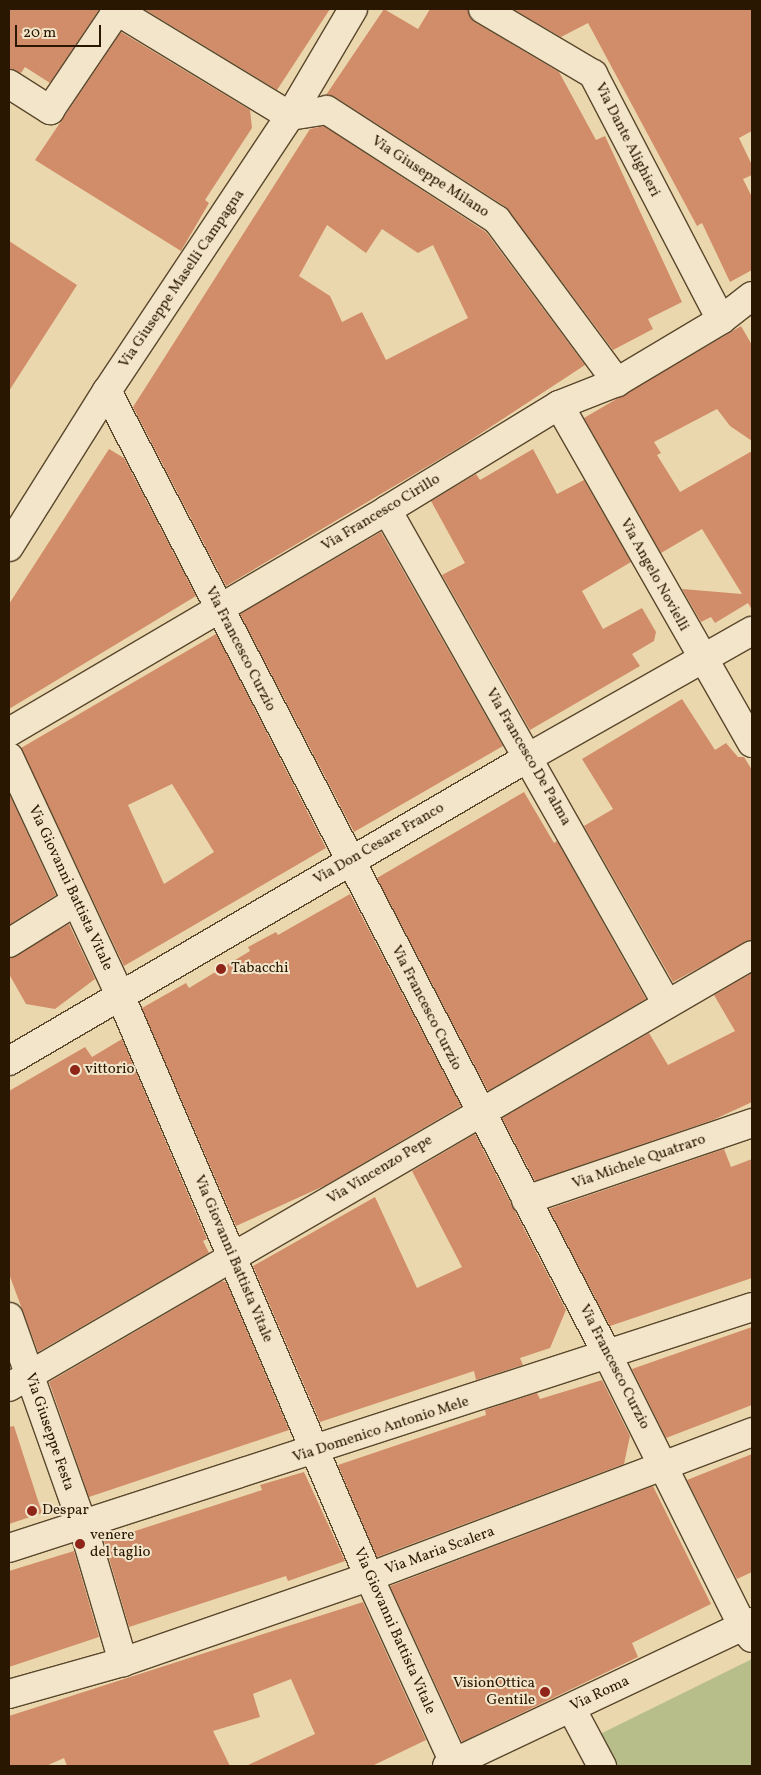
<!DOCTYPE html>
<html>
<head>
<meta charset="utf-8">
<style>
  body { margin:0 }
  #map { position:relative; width:761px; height:1775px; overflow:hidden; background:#ebd7ad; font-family:Vollkorn,serif }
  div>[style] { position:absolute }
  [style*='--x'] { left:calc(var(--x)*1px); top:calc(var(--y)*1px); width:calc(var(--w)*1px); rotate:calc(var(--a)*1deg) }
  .green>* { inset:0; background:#b7be8a }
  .building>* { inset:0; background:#d18d69 }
  .roads { filter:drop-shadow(1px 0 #5a472c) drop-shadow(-1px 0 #5a472c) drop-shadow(0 1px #5a472c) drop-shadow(0 -1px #5a472c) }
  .minor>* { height:28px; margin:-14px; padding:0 14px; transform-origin:14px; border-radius:14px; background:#f2e5ca }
  .dots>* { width:14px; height:14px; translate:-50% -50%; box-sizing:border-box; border:2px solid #f2e5ca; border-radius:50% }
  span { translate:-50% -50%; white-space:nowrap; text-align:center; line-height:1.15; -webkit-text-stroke:4px #f2e5ca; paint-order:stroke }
  .street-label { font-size:15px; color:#2a1701 }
  .poi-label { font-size:15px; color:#2a1701 }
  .left { translate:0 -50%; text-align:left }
  .right { translate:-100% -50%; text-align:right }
  .frame { position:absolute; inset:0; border:10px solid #2a1701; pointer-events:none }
  .scale { position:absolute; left:15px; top:25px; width:86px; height:22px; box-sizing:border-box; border:2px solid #2a1701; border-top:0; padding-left:6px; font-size:15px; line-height:18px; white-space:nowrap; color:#2a1701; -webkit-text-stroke:4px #f2e5ca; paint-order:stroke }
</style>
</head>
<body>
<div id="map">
  <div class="green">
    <i style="clip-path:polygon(752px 1659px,752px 1766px,602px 1766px,588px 1740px)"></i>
  </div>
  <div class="building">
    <i style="clip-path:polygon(9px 9px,98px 9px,99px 10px,50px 83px,25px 67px,21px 73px,9px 69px)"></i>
    <i style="clip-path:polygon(144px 9px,330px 9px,277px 90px)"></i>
    <i style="clip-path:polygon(384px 9px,418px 29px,430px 9px,467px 9px,475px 22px,559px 72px,596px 140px,605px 136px,682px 302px,648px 319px,653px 329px,613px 350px,506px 207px,335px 97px,326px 95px)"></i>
    <i style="clip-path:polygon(513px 9px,752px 9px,752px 131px,739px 138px,752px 165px,752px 175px,743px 179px,752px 197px,752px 270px,730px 282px,702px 223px,697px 226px,588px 23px,561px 37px)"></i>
    <i style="clip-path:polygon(121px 32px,250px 110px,252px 128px,205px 200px,209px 203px,181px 251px,35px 160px)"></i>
    <i style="clip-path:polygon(evenodd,324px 126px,486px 232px,585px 365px,460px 447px,226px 586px,133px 407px,310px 129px,324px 126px,327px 225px,366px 253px,382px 229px,418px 253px,433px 245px,468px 318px,386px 360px,362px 312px,342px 322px,330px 296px,299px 276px,327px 225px)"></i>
    <i style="clip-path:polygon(9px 241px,77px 285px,9px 391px)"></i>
    <i style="clip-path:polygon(741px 326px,752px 345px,752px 441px,730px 426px,717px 409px,654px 442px,661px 453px,657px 455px,680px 492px,752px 451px,752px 610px,748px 603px,715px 623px,711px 617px,701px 622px,682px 589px,742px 594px,702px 529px,661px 553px,584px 418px)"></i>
    <i style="clip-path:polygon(109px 449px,124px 458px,196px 596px,9px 709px,9px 604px)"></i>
    <i style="clip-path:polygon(533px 449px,557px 494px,584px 480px,631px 562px,582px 591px,603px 629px,642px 608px,656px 632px,654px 641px,632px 654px,640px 666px,530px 730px,442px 575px,465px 563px,431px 501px,476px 474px,480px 480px)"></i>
    <i style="clip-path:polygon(381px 532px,503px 746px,354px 832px,240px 614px)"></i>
    <i style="clip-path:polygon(evenodd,216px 634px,326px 848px,124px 966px,21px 748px,216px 634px,172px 784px,214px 852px,164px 884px,128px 805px,172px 784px)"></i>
    <i style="clip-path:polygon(682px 699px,715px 750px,726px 743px,738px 757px,744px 757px,752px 770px,752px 939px,673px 982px,584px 826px,613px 809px,582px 759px)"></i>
    <i style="clip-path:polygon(524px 792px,554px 843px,557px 841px,646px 999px,488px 1091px,377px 878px)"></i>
    <i style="clip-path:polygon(9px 793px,56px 895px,9px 925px)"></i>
    <i style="clip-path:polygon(350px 894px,461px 1106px,326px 1185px,236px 1226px,142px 1008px,186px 983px,189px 988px,250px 951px,248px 947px,276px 932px,278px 935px)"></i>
    <i style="clip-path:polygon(69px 924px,95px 979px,55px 1009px,26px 1004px,9px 974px,9px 958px)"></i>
    <i style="clip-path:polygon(752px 973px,752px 1102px,713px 1120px,535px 1181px,502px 1118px,649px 1033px,668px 1065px,735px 1031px,714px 995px)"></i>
    <i style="clip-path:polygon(122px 1039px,207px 1239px,203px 1241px,209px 1253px,38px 1352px,9px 1274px,9px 1091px,85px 1047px,92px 1057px)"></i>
    <i style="clip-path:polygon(475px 1134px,566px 1310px,550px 1348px,520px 1358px,523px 1365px,476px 1380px,474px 1371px,320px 1422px,253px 1266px,375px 1197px,417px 1288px,462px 1267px,412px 1171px)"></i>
    <i style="clip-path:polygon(724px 1149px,731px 1167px,752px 1159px,752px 1278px,610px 1326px,549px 1209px)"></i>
    <i style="clip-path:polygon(222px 1281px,226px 1282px,289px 1430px,89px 1497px,49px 1382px)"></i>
    <i style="clip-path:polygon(752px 1327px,752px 1405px,666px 1438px,632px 1369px)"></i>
    <i style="clip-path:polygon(602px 1380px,630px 1436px,624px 1464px,377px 1557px,338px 1465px,486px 1415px,485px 1410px,537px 1393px,540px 1399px)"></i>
    <i style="clip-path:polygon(14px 1426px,42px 1513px,9px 1524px,9px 1427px)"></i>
    <i style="clip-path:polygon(752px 1454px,752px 1572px,737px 1579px,687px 1480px)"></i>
    <i style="clip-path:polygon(304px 1472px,345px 1561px,288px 1581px,286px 1576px,129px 1627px,104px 1541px,262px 1490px,260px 1485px)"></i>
    <i style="clip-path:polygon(653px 1486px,711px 1604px,632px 1643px,638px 1657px,462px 1742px,390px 1586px)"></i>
    <i style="clip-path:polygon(74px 1551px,99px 1637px,9px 1667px,9px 1571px)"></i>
    <i style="clip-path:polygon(363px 1602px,426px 1740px,372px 1766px,246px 1766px,315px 1734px,291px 1679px,253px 1694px,260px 1717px,213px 1731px,230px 1766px,67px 1766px,64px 1758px,46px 1766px,9px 1766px,9px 1716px)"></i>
  </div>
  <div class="roads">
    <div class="minor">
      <i style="--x:114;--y:9;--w:206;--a:31.3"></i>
      <i style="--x:290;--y:116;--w:37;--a:-9"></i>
      <i style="--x:327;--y:110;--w:202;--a:32.9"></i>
      <i style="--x:497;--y:220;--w:202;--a:53.5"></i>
      <i style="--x:483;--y:9;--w:128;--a:30.6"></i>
      <i style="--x:593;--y:74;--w:277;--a:62.5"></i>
      <i style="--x:9;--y:84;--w:49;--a:32.4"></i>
      <i style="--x:50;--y:110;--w:122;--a:-56"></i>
      <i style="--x:107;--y:391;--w:1087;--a:62.56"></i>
      <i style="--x:608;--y:1356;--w:303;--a:63.5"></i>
      <i style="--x:743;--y:1627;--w:14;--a:51"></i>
      <i style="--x:559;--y:405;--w:389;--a:60.3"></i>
      <i style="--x:387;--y:510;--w:568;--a:60.46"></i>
      <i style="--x:9;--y:547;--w:184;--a:-57.9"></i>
      <i style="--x:107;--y:391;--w:330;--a:-56.4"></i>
      <i style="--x:290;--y:116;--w:124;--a:-59.5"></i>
      <i style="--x:9;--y:732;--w:438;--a:-30.4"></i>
      <i style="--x:387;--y:510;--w:202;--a:-31.4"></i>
      <i style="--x:559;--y:405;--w:62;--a:-21.6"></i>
      <i style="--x:617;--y:382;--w:121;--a:-30.8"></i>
      <i style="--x:721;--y:320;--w:39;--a:-38"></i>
      <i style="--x:9;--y:757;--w:263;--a:65"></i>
      <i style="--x:120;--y:995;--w:633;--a:66.84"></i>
      <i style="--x:369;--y:1577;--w:205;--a:65.4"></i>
      <i style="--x:9;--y:943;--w:79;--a:-32.1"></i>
      <i style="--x:9;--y:1061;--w:602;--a:-30.31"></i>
      <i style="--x:529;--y:757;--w:256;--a:-29.5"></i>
      <i style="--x:526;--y:1200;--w:239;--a:-18.8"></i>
      <i style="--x:9;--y:1317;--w:222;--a:70.5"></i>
      <i style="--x:83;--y:1526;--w:142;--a:73.6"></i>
      <i style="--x:9;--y:1387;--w:859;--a:-30.17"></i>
      <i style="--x:9;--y:1548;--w:781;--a:-17.97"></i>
      <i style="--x:9;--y:1694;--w:118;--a:-15.7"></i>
      <i style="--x:123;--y:1662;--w:260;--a:-19.1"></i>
      <i style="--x:369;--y:1577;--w:410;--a:-20.7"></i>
      <i style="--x:571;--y:1708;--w:66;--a:61.9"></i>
      <i style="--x:447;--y:1766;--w:337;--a:-25.3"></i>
    </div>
  </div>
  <div class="dots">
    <i style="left:221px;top:969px;background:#8f2418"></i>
    <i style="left:75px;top:1070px;background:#8f2418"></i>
    <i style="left:32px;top:1511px;background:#8f2418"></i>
    <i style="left:80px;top:1544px;background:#8f2418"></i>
    <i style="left:545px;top:1692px;background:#8f2418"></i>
  </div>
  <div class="street-label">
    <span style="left:627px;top:140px;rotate:63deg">Via Dante Alighieri</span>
    <span style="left:430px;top:177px;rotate:33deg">Via Giuseppe Milano</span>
    <span style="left:182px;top:279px;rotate:-56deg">Via Giuseppe Maselli Campagna</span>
    <span style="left:381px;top:513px;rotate:-31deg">Via Francesco Cirillo</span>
    <span style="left:654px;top:575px;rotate:61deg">Via Angelo Novielli</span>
    <span style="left:240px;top:649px;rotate:63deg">Via Francesco Curzio</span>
    <span style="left:528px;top:757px;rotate:60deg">Via Francesco De Palma</span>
    <span style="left:379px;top:844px;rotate:-30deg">Via Don Cesare Franco</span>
    <span style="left:70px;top:888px;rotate:65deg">Via Giovanni Battista Vitale</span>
    <span style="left:426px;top:1008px;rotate:63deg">Via Francesco Curzio</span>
    <span style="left:639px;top:1162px;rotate:-19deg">Via Michele Quatraro</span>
    <span style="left:380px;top:1170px;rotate:-31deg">Via Vincenzo Pepe</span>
    <span style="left:233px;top:1259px;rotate:67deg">Via Giovanni Battista Vitale</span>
    <span style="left:614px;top:1367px;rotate:63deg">Via Francesco Curzio</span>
    <span style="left:381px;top:1430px;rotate:-18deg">Via Domenico Antonio Mele</span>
    <span style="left:49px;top:1432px;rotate:71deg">Via Giuseppe Festa</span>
    <span style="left:440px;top:1551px;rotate:-20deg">Via Maria Scalera</span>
    <span style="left:394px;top:1631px;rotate:66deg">Via Giovanni Battista Vitale</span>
    <span style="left:600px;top:1694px;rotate:-25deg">Via Roma</span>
  </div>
  <div class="poi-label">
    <span class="left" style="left:231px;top:969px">Tabacchi</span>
    <span class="left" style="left:85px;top:1070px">vittorio</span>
    <span class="left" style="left:42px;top:1511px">Despar</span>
    <span class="left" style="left:90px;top:1544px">venere<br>del taglio</span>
    <span class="right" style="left:535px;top:1692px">VisionOttica<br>Gentile</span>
  </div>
  <div class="frame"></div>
  <div class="scale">20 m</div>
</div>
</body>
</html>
